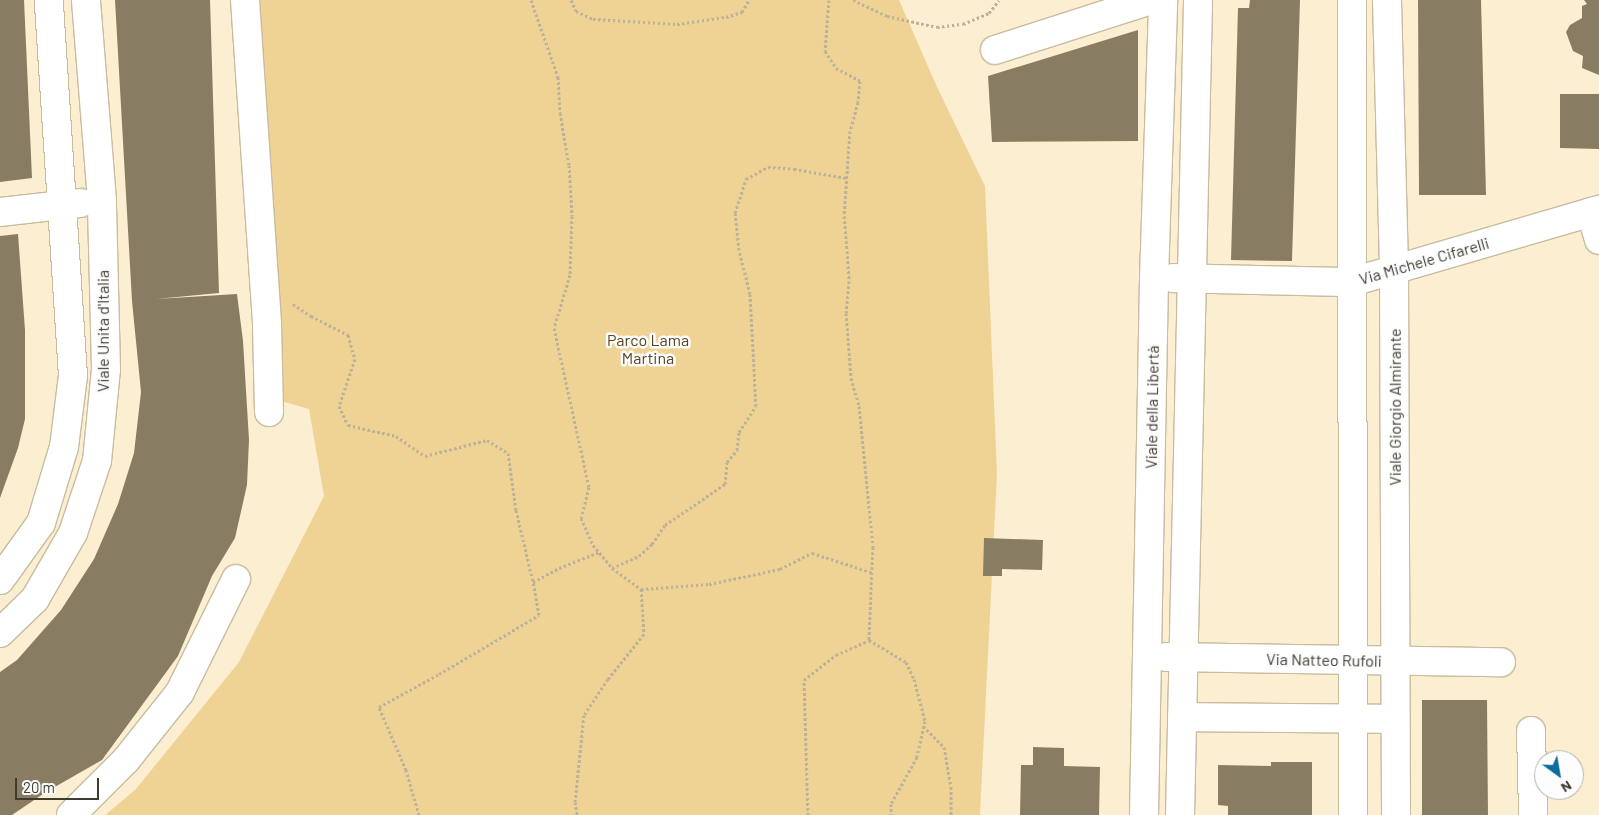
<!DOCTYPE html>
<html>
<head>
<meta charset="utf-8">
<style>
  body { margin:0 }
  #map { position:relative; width:1599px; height:815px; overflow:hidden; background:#fcefd1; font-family:Barlow,sans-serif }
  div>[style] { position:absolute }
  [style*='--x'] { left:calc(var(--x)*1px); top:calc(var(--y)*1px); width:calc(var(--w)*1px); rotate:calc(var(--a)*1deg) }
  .green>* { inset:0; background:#eed394 }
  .building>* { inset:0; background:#887d62 }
  .path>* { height:3px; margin-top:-1.5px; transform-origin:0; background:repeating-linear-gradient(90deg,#bcb19a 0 2.5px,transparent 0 5px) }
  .roads { filter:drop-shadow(1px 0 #c8bc9f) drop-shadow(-1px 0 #c8bc9f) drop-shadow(0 1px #c8bc9f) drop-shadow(0 -1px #c8bc9f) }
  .minor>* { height:28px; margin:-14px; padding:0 14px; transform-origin:14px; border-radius:14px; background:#fff }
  span { translate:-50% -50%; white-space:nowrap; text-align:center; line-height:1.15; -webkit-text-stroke:5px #fdfdfd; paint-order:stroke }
  .street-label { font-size:16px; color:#403b2f }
  .park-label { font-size:16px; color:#56461f }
  .north { position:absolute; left:1534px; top:750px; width:50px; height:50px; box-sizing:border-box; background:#fdfdfd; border:1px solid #b1afab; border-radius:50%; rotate:148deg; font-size:14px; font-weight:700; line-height:20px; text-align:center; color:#403b2f }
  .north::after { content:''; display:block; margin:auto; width:18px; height:22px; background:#0a6d9b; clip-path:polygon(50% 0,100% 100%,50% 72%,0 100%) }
  .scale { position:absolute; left:15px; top:778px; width:84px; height:22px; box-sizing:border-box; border:2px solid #403b2f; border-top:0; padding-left:6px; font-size:15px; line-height:18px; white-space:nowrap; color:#403b2f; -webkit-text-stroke:4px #fdfdfd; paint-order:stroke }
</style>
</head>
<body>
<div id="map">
  <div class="green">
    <i style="clip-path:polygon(252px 0,899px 0,937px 87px,985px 186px,997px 474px,980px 815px,105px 815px,136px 789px,239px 662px,324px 496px,309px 409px,281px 401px)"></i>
  </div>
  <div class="building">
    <i style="clip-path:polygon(0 0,24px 0,32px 178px,0 182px)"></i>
    <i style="clip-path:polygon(115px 0,210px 0,219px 293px,156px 299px,237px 294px,243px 341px,249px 440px,247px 485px,235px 538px,212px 576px,178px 656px,102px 760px,46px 792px,12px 815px,0 815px,0 672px,17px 660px,61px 610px,94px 559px,118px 504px,134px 453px,141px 392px,132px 301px)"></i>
    <i style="clip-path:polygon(1250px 0,1300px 0,1292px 261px,1231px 260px,1238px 8px,1249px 8px)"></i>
    <i style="clip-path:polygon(1418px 0,1481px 0,1486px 195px,1419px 195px)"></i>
    <i style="clip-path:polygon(1584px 0,1599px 0,1599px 75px,1582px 68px,1583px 56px,1573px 51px,1566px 32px,1570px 25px,1582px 18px,1582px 6px,1587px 4px)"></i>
    <i style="clip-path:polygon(1138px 30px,1138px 141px,992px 142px,988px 76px)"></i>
    <i style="clip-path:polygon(1560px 94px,1599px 94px,1599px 149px,1560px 148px)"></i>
    <i style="clip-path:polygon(18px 234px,25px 330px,25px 419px,18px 448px,0 498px,0 236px)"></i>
    <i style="clip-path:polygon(984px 538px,1043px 540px,1042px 570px,1002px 569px,1002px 576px,983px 576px)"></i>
    <i style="clip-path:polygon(1422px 700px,1487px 700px,1488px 815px,1422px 815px)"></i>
    <i style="clip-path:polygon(1033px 747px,1064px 748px,1064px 766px,1100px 767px,1099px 815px,1020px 815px,1021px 765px,1033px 765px)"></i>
    <i style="clip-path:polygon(1271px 762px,1312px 762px,1312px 815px,1228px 815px,1228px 806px,1218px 805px,1218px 765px,1271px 766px)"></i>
  </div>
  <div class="path">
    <i style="--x:531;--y:0;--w:82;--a:70.7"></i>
    <i style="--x:558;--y:77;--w:36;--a:87"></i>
    <i style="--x:560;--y:113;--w:53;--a:80.2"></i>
    <i style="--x:569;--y:165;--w:51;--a:86.6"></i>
    <i style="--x:572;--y:216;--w:59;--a:91.9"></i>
    <i style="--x:570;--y:275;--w:55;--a:106.8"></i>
    <i style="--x:554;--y:328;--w:163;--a:77.6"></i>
    <i style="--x:589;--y:487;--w:32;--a:104"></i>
    <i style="--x:581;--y:518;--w:30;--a:66"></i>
    <i style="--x:593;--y:545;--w:30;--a:50"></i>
    <i style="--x:612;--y:568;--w:36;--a:36"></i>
    <i style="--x:641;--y:589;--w:45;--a:86.2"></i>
    <i style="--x:644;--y:634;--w:58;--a:128.7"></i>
    <i style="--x:608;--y:679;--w:43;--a:123.7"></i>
    <i style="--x:584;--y:715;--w:87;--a:95.9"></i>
    <i style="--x:575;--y:802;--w:13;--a:81"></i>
    <i style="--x:571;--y:0;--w:12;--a:66"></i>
    <i style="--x:576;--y:11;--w:19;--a:25"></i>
    <i style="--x:593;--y:19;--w:84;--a:3.4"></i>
    <i style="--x:677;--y:24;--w:49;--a:-8.1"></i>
    <i style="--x:726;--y:17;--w:17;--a:-17"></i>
    <i style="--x:742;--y:12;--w:14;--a:-60"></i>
    <i style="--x:829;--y:0;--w:51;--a:94.5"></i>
    <i style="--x:825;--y:51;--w:20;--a:57"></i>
    <i style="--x:836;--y:68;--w:27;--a:28"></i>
    <i style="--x:860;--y:81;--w:21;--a:95"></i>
    <i style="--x:858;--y:102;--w:30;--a:105"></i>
    <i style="--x:850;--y:131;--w:85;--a:94"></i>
    <i style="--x:844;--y:216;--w:35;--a:85"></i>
    <i style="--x:847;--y:251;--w:30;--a:86"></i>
    <i style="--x:849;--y:281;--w:32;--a:95"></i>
    <i style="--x:846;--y:313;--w:65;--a:85.6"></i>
    <i style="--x:851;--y:378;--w:29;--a:74"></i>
    <i style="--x:859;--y:406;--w:142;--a:84.3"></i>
    <i style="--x:873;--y:547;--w:93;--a:92.5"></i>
    <i style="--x:869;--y:640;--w:43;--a:30.7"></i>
    <i style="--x:906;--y:662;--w:19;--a:65"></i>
    <i style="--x:914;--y:679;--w:43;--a:75.3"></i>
    <i style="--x:925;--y:721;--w:37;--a:103"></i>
    <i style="--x:917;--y:757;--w:54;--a:119"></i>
    <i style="--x:891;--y:804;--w:11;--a:90"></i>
    <i style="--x:853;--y:0;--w:38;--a:25"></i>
    <i style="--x:887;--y:16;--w:51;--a:12.4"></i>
    <i style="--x:937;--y:27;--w:26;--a:-7"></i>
    <i style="--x:963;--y:24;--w:28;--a:-23"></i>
    <i style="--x:989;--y:13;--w:16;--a:-52"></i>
    <i style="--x:293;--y:304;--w:22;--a:34"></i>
    <i style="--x:311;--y:316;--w:42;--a:27.2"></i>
    <i style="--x:348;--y:335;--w:25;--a:74"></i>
    <i style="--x:355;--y:359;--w:50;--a:108.8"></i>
    <i style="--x:339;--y:406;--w:21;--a:65"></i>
    <i style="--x:348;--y:425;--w:49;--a:12.9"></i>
    <i style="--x:396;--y:436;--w:35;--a:35"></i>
    <i style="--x:425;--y:456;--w:64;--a:-14.5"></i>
    <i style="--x:487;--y:440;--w:25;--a:32"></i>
    <i style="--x:508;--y:453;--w:58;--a:82"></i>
    <i style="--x:516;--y:510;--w:74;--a:76.7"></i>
    <i style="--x:612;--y:568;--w:30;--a:-24"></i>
    <i style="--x:639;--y:556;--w:18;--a:-43"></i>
    <i style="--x:652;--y:544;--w:23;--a:-56"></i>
    <i style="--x:665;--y:525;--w:73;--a:-34.3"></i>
    <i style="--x:725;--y:484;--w:22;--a:-85"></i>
    <i style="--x:727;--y:462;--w:16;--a:-50"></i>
    <i style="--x:737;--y:450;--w:18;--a:-84"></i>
    <i style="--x:739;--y:432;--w:31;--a:-57"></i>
    <i style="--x:756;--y:406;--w:112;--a:-93.1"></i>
    <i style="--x:750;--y:294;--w:45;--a:-104"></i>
    <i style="--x:739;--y:250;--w:37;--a:-96"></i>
    <i style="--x:735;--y:213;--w:36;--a:-72"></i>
    <i style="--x:746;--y:179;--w:25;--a:-29"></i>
    <i style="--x:768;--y:167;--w:26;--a:4"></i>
    <i style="--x:794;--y:169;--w:54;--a:9.6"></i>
    <i style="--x:641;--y:589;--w:68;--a:-4.2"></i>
    <i style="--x:709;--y:584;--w:73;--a:-11.9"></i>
    <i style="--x:780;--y:569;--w:36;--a:-27"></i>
    <i style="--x:812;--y:553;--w:62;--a:17.9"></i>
    <i style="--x:923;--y:726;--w:30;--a:45"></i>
    <i style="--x:944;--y:747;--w:41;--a:80.1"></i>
    <i style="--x:951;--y:787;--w:28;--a:90"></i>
    <i style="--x:419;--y:815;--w:47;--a:-106.1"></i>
    <i style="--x:406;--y:770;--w:69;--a:-113.2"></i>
    <i style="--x:379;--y:707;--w:68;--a:-28.8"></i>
    <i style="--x:439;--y:674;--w:116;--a:-30.5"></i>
    <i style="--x:539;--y:615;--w:34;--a:-100"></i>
    <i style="--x:533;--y:582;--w:30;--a:-28"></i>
    <i style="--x:559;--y:568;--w:43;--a:-21.8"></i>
    <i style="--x:808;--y:815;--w:135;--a:-91.7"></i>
    <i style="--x:804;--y:680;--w:41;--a:-38"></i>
    <i style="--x:836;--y:655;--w:36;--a:-24"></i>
  </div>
  <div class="roads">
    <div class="minor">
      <i style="--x:245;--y:0;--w:325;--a:86.1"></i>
      <i style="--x:267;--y:324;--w:88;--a:88.7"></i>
      <i style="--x:1352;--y:0;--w:815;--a:89.93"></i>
      <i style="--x:1387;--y:0;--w:270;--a:88.5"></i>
      <i style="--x:1394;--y:270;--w:545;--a:89.79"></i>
      <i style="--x:995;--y:50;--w:164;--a:-17.8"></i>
      <i style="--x:0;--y:212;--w:81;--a:-6.4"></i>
      <i style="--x:1591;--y:212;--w:29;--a:74"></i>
      <i style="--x:1173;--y:278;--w:179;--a:1.3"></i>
      <i style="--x:1352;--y:282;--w:257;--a:-16.3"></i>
      <i style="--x:0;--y:580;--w:70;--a:-54.3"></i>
      <i style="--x:41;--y:523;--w:79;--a:-73.2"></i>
      <i style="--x:64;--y:447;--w:72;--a:-82.8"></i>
      <i style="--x:73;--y:376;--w:377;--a:-93.7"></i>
      <i style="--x:0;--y:633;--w:49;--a:-44.2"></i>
      <i style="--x:35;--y:599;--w:76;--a:-60.1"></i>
      <i style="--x:73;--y:533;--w:76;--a:-71.6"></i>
      <i style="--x:97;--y:461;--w:92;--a:-84.4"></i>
      <i style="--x:106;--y:369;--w:169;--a:-91.4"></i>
      <i style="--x:102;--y:200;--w:201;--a:-94.6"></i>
      <i style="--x:1166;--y:657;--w:335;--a:0.9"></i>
      <i style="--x:1182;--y:717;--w:213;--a:0.5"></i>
      <i style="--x:1531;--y:731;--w:84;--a:88.6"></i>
      <i style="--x:71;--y:815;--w:78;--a:-45"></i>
      <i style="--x:126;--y:760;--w:87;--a:-51.5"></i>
      <i style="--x:180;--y:692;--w:126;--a:-63.6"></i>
      <i style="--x:1144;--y:815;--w:537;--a:-88.93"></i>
      <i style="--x:1154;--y:278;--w:278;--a:-88.1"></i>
      <i style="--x:1180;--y:815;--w:815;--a:-88.73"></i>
    </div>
  </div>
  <div class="street-label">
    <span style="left:1424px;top:261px;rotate:-16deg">Via Michele Cifarelli</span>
    <span style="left:103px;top:331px;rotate:-90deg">Viale Unita d'Italia</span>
    <span style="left:1152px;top:407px;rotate:-89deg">Viale della Libertà</span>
    <span style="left:1395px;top:407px;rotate:-90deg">Viale Giorgio Almirante</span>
    <span style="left:1324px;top:660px;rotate:1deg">Via Natteo Rufoli</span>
  </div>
  <div class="park-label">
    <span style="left:648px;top:349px">Parco Lama<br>Martina</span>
  </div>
  <div class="north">N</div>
  <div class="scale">20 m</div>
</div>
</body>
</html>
